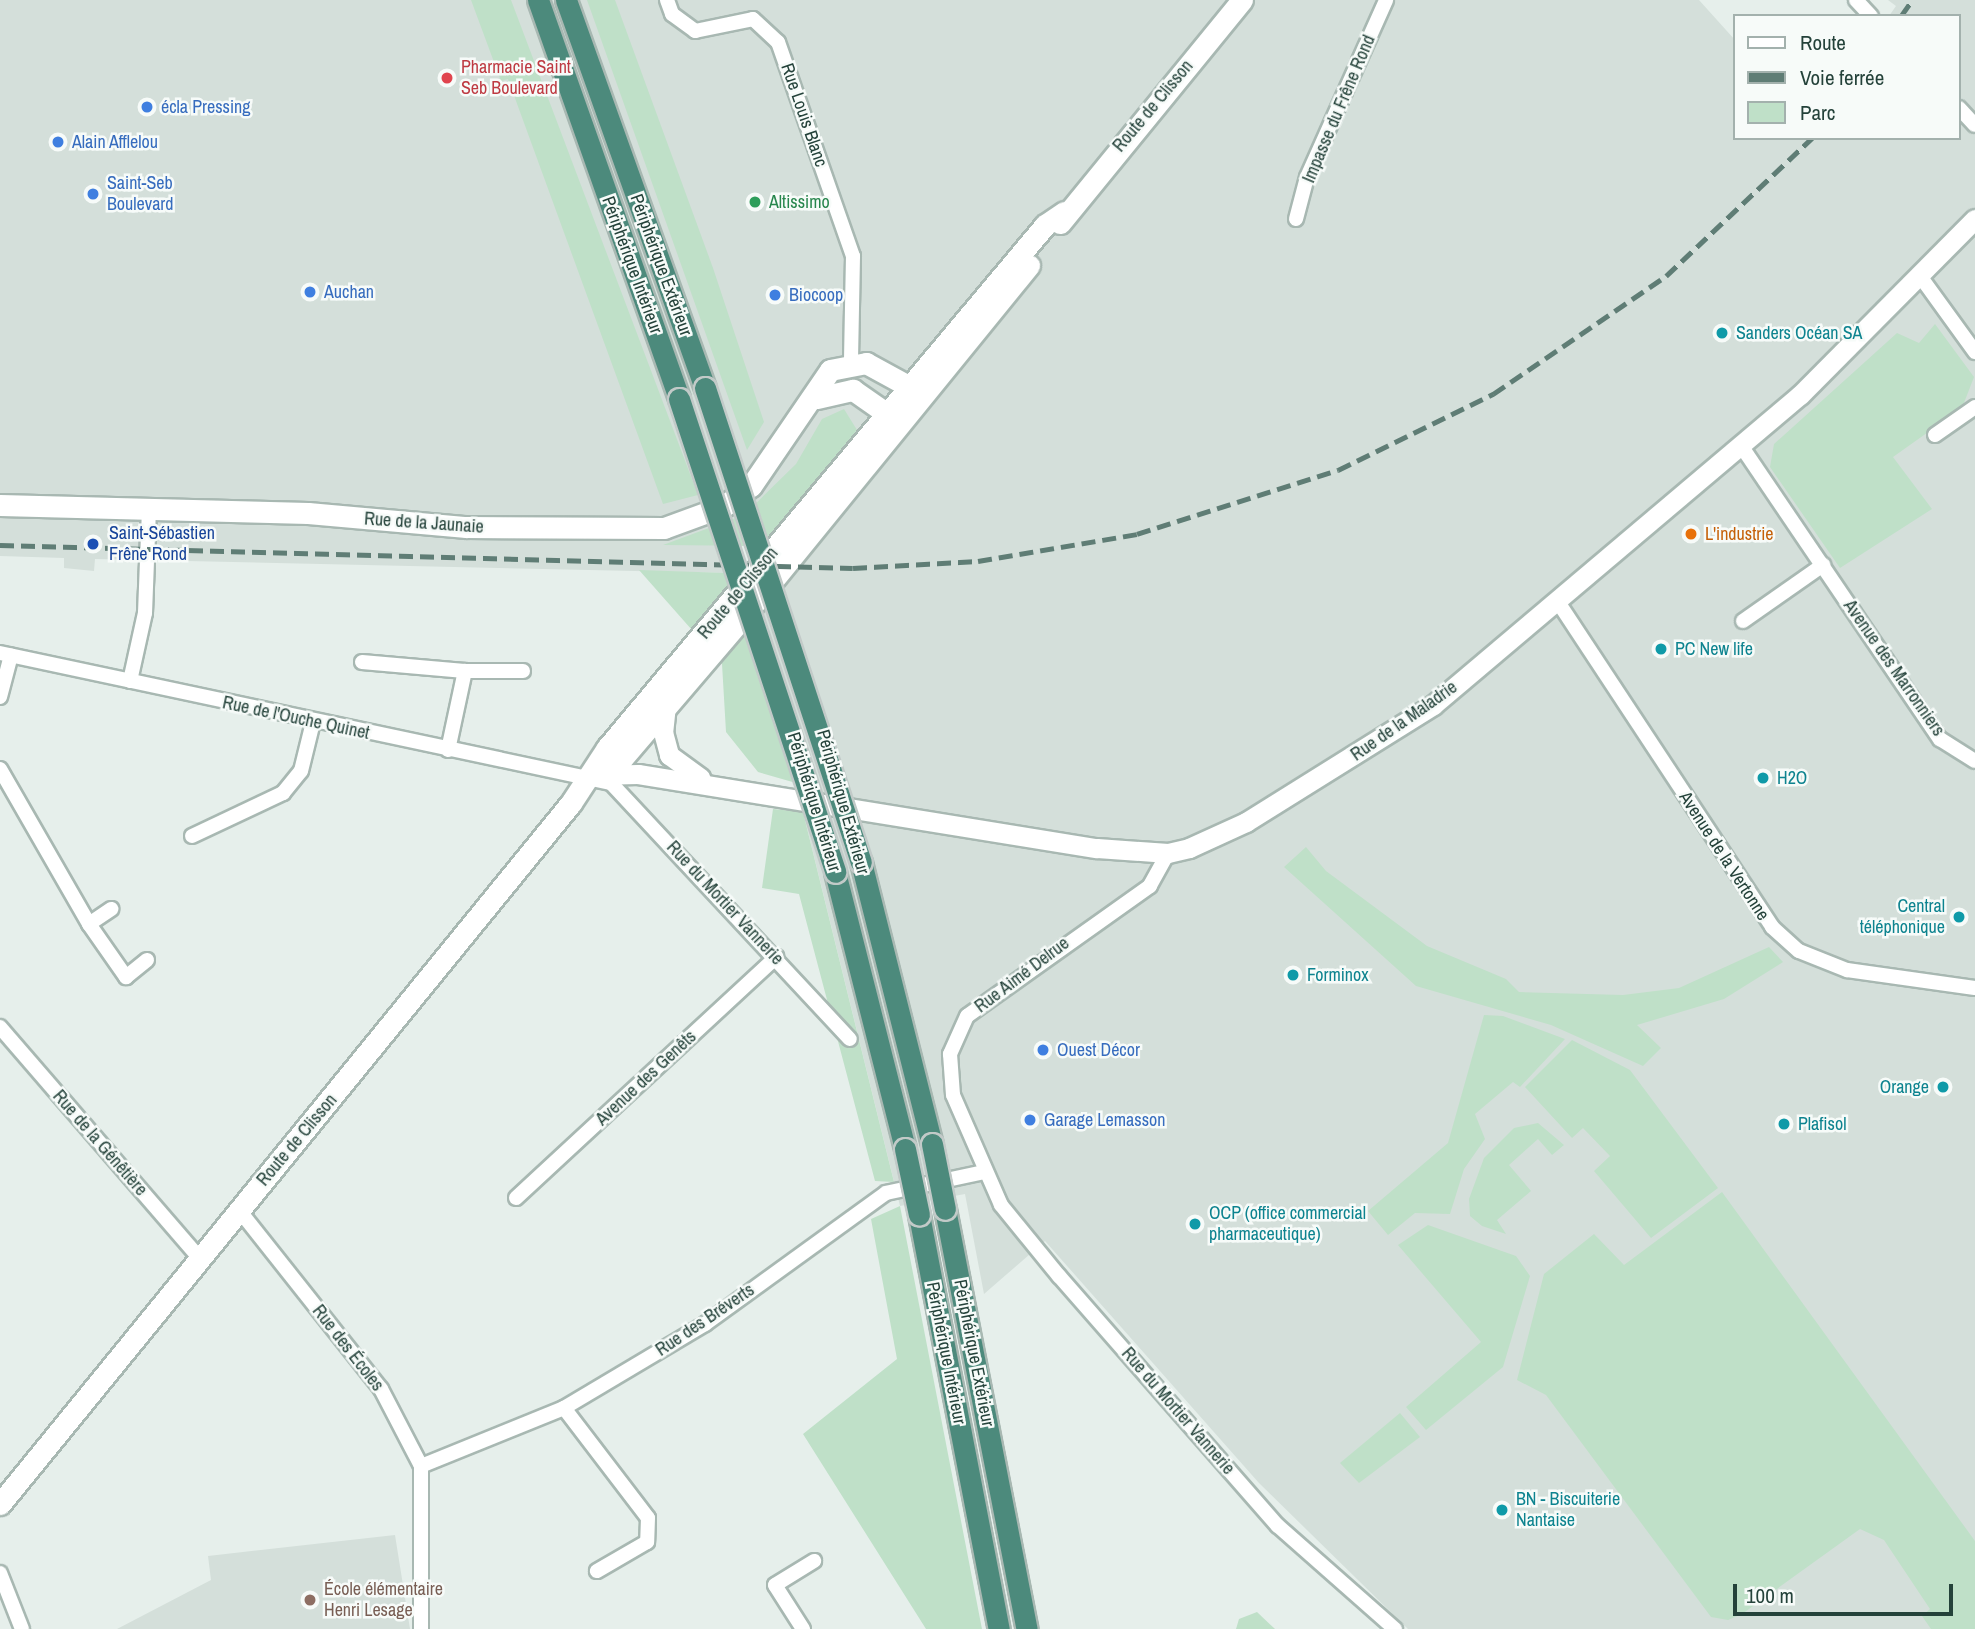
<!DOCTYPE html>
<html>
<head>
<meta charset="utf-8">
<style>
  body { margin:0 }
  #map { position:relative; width:1975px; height:1629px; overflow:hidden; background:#e6efeb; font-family:"Archivo Narrow",sans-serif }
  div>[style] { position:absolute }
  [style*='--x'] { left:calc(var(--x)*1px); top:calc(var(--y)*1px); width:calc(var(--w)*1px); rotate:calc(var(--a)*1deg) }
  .built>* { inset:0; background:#d4dfda }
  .green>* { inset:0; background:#bfe0c8 }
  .roads { filter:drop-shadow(2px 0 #a8b8b2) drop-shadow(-2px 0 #a8b8b2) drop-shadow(0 2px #a8b8b2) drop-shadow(0 -2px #a8b8b2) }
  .minor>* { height:14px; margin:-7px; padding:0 7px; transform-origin:7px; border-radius:7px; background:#fff }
  .tertiary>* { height:19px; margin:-9.5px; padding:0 9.5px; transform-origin:9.5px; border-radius:9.5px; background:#fff }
  .secondary>* { height:21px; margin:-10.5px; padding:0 10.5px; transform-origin:10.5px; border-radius:10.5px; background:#fff }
  .trunk>* { height:21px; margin:-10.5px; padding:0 10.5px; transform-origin:10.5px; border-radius:10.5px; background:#4c8a7c }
  .rail>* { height:4.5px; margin-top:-2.25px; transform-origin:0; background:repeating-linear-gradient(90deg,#5f7d75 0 14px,transparent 0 21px) }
  .bridges { filter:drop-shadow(2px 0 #c2cac8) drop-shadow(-2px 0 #c2cac8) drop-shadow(0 2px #c2cac8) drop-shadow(0 -2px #c2cac8) }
  .trunk-bridge>* { height:21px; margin:-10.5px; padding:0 10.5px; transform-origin:10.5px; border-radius:10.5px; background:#4c8a7c }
  .dots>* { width:19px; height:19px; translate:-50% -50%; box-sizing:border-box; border:4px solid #f7fbf9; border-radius:50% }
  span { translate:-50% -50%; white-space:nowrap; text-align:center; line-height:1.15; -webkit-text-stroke:5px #f7fbf9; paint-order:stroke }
  .health-label { font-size:18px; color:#be3a42 }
  .left { translate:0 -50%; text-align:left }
  .street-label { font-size:18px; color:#24423a }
  .shop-label { font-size:18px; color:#366cbe }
  .leisure-label { font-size:18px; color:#27864d }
  .culture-label { font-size:18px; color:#0d838f }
  .right { translate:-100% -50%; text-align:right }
  .transit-label { font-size:18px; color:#164399 }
  .food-label { font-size:18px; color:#c56008 }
  .education-label { font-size:18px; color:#785e54 }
  .legend { position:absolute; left:1733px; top:14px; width:228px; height:126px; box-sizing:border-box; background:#f7fbf9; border:2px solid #a3b1ad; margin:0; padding:9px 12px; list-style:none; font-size:21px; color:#24423a }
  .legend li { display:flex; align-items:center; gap:14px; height:35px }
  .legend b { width:35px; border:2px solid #a3b1ad }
  .scale { position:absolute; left:1733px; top:1584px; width:220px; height:32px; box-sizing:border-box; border:4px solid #24423a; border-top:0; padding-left:9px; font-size:21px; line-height:24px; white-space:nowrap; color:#24423a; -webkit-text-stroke:5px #f7fbf9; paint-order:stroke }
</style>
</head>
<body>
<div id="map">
  <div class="built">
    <i style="clip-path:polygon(evenodd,0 0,1699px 0,1735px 40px,1735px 138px,1959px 138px,1959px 16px,1889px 16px,1896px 6px,1888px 0,1975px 0,1975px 1629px,1408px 1629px,1259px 1483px,1045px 1241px,984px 1294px,965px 1194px,900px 1206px,796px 783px,727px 573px,95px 559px,94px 571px,64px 568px,64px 558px,0 556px,0 0,718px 546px,815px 546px,816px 547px,793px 576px,727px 573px,718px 546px)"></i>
    <i style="clip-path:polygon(395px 1535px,410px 1629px,117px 1629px,211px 1580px,208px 1556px)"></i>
  </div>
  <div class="green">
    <i style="clip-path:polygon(471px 0,511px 0,698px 495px,663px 504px,508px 79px,501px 81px)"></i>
    <i style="clip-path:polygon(587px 0,615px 0,713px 268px,764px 422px,747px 450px)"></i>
    <i style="clip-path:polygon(1935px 324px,1974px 377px,1962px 408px,1893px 457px,1932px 509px,1840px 568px,1770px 467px,1774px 444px,1897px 333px,1919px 343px)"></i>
    <i style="clip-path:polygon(844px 409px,857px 430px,762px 546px,663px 545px,744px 515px,796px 464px,822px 419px)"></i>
    <i style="clip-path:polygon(639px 570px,727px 573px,796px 783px,758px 772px,726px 732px,722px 664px)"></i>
    <i style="clip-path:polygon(773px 809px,803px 812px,894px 1182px,875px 1181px,799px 894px,762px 888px)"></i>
    <i style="clip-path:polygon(1306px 847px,1326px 871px,1427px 946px,1506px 979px,1519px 992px,1623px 995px,1679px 988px,1769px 947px,1783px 962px,1724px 999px,1637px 1025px,1661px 1048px,1643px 1066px,1551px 1025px,1416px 986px,1284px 867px)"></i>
    <i style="clip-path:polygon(1484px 1015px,1503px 1016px,1565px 1039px,1520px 1087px,1513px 1082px,1475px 1114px,1485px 1139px,1464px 1169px,1450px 1214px,1415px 1213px,1388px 1235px,1368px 1211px,1448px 1143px)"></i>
    <i style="clip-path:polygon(1572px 1040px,1630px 1070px,1718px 1188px,1651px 1238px,1594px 1171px,1610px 1156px,1583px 1128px,1572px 1138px,1525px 1087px)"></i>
    <i style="clip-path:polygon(1538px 1123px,1564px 1145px,1552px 1155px,1538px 1139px,1509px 1165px,1531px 1191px,1497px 1220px,1506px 1234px,1482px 1226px,1470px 1216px,1469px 1199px,1484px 1158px,1514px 1128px)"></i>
    <i style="clip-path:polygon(1722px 1192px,1975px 1541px,1975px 1629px,1931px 1629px,1922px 1616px,1930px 1609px,1884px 1540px,1860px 1529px,1742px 1614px,1728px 1620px,1711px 1617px,1546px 1395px,1517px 1380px,1544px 1274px,1594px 1234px,1624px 1265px)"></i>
    <i style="clip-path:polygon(900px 1206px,948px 1454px,982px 1629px,926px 1629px,803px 1434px,897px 1359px,871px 1219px)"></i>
    <i style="clip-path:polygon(1428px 1225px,1516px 1256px,1530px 1276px,1503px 1367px,1426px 1430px,1406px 1407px,1481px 1342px,1398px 1245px)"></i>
    <i style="clip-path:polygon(1400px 1413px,1420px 1437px,1359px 1483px,1340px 1463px)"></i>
    <i style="clip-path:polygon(1257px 1612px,1275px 1629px,1236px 1629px,1239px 1619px)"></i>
  </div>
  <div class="roads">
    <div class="minor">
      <i style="--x:667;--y:0;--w:15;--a:70"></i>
      <i style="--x:672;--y:14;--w:29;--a:36"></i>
      <i style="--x:695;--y:31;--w:59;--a:-11.7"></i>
      <i style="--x:753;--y:19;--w:34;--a:43"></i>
      <i style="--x:778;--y:42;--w:227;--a:70.7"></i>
      <i style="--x:853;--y:256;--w:106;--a:91.1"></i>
      <i style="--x:1856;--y:0;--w:22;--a:47"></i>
      <i style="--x:1959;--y:108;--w:23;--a:47"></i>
      <i style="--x:1296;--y:219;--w:43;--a:-75.3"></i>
      <i style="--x:1307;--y:177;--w:194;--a:-65.9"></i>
      <i style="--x:1920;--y:276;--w:94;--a:54.1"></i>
      <i style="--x:1935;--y:435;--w:49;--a:-35"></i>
      <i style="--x:1742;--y:447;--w:353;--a:55.9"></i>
      <i style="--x:1940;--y:739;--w:41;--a:32.2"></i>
      <i style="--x:1558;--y:602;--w:389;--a:56.6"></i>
      <i style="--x:1772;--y:927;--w:36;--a:42"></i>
      <i style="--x:1799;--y:951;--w:52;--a:21.6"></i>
      <i style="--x:1847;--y:970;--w:129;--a:8"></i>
      <i style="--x:1743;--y:621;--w:98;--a:-35"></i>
      <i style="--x:0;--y:653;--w:625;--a:12.01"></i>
      <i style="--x:611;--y:783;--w:350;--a:47"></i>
      <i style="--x:362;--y:662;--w:103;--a:5"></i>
      <i style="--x:130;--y:681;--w:70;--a:-77.6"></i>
      <i style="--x:145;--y:613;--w:105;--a:-87.8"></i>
      <i style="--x:0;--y:697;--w:43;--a:-75.3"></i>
      <i style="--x:448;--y:750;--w:81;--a:-77.9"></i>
      <i style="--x:465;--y:671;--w:58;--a:0"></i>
      <i style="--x:0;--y:769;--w:179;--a:60.1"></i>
      <i style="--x:89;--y:924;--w:27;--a:-34"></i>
      <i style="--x:192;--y:836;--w:101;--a:-25.3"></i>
      <i style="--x:283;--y:793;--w:28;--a:-51"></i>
      <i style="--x:301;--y:771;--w:50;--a:-76.2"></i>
      <i style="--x:1168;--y:853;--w:38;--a:119"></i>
      <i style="--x:1150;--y:886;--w:224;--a:144.6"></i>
      <i style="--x:967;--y:1016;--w:42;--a:114.1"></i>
      <i style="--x:950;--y:1054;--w:41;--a:85.8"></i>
      <i style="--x:953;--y:1095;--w:120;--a:66.4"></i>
      <i style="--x:1001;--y:1205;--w:92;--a:50.8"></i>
      <i style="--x:1059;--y:1276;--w:332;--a:48.8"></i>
      <i style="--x:1278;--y:1526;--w:156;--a:41.4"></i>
      <i style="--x:89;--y:924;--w:65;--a:55.1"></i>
      <i style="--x:126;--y:977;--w:27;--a:-39"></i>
      <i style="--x:0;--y:1027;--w:306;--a:49.2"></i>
      <i style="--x:516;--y:1198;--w:355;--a:-42.8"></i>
      <i style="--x:239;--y:1210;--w:228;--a:51.6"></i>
      <i style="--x:381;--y:1389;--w:87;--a:62.5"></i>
      <i style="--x:421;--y:1466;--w:163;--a:90"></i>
      <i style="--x:564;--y:1408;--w:138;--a:52.6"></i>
      <i style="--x:648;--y:1518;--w:24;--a:92"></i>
      <i style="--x:647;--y:1542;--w:58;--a:149.9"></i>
      <i style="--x:421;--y:1466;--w:154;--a:-22.1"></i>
      <i style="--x:564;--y:1408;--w:164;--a:-30.8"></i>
      <i style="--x:705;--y:1324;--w:223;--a:-35.9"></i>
      <i style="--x:886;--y:1193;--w:100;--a:-12.1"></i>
      <i style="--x:0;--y:1573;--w:60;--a:68.6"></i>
      <i style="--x:803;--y:1629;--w:52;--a:-122.5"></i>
      <i style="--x:775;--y:1585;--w:46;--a:-31.6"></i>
    </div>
    <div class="tertiary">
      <i style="--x:666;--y:705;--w:27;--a:96"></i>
      <i style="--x:663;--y:732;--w:24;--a:75"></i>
      <i style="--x:669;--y:755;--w:39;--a:36"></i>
      <i style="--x:594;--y:775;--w:44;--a:-1.3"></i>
      <i style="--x:638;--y:774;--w:465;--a:9.2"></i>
      <i style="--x:1097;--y:848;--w:71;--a:4"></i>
      <i style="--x:1168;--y:853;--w:22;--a:-13"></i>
      <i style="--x:1189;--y:848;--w:63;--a:-24.5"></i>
      <i style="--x:1246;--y:822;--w:221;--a:-32"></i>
      <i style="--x:1433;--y:705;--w:480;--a:-40.2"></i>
      <i style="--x:1800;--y:395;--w:248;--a:-45.2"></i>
    </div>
    <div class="secondary">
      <i style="--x:1060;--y:223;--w:288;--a:-50.8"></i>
      <i style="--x:817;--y:398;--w:37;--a:-13"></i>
      <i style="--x:853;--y:390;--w:40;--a:34.9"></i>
      <i style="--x:0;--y:505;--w:308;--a:1.5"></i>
      <i style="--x:308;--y:513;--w:159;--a:5.1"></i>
      <i style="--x:466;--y:527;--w:198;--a:0.3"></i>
      <i style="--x:664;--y:528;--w:64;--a:-20.1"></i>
      <i style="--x:724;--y:506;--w:34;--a:-37"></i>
      <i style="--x:751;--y:486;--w:140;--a:-55.7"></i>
      <i style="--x:830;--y:370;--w:37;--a:-11"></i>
      <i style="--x:866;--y:363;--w:48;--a:28.7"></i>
      <i style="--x:593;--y:775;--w:32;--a:-28"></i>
      <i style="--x:621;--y:760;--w:189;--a:-49.5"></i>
      <i style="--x:744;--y:616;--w:452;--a:-50.9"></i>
      <i style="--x:0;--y:1504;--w:904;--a:-50.84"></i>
      <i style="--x:571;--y:803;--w:66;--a:-56.8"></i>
      <i style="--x:607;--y:748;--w:682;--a:-50.05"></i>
      <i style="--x:1045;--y:225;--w:23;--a:-34"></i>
    </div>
    <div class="trunk">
      <i style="--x:538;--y:0;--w:423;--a:70.5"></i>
      <i style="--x:566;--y:0;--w:412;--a:70.3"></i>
      <i style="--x:861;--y:862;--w:291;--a:75.9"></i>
      <i style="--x:835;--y:872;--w:286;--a:75.8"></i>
      <i style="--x:945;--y:1209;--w:428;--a:79"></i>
      <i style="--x:919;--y:1215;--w:422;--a:79.1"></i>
    </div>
  </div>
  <div class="rail">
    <i style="--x:1901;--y:16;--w:19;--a:-55"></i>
    <i style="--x:0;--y:545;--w:853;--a:1.54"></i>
    <i style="--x:853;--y:568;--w:125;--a:-3.2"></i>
    <i style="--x:978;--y:561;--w:161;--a:-9.6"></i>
    <i style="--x:1137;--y:534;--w:211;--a:-17.7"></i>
    <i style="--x:1338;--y:470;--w:173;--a:-26.1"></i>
    <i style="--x:1493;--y:394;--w:209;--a:-34.3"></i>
    <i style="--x:1666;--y:276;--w:201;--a:-43.4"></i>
  </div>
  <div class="bridges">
    <div class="trunk-bridge">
      <i style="--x:705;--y:388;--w:499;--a:71.8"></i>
      <i style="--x:679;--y:399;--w:498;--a:71.7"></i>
      <i style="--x:932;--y:1144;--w:66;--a:78.7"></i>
      <i style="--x:905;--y:1149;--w:67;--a:78"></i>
    </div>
  </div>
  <div class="dots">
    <i style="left:447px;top:78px;background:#e0444e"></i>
    <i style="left:147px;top:107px;background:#3f7fe0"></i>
    <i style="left:58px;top:142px;background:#3f7fe0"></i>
    <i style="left:93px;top:194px;background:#3f7fe0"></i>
    <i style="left:755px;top:202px;background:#2e9e5b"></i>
    <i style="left:310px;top:292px;background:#3f7fe0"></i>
    <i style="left:775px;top:295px;background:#3f7fe0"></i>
    <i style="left:1722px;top:333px;background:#0f9aa8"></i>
    <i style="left:1691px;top:534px;background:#e8710a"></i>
    <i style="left:93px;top:544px;background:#1a4fb4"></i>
    <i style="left:1661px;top:649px;background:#0f9aa8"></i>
    <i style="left:1763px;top:778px;background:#0f9aa8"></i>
    <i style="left:1959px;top:917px;background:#0f9aa8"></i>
    <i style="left:1293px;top:975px;background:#0f9aa8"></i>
    <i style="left:1043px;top:1050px;background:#3f7fe0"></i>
    <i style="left:1943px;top:1087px;background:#0f9aa8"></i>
    <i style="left:1030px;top:1120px;background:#3f7fe0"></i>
    <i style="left:1784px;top:1124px;background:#0f9aa8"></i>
    <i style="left:1195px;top:1224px;background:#0f9aa8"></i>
    <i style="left:1502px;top:1510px;background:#0f9aa8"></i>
    <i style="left:310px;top:1600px;background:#8d6e63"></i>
  </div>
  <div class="health-label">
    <span class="left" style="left:461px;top:78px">Pharmacie Saint<br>Seb Boulevard</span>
  </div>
  <div class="street-label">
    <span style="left:1153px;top:106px;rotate:-50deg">Route de Clisson</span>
    <span style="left:1339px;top:109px;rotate:-67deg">Impasse du Frêne Rond</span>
    <span style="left:804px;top:115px;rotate:71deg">Rue Louis Blanc</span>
    <span style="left:632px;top:265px;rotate:70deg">Périphérique Intérieur</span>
    <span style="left:661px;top:265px;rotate:70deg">Périphérique Extérieur</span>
    <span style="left:424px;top:523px;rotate:4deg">Rue de la Jaunaie</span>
    <span style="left:738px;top:593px;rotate:-50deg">Route de Clisson</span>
    <span style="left:1894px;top:668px;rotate:55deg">Avenue des Marronniers</span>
    <span style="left:296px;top:718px;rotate:12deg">Rue de l'Ouche Quinet</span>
    <span style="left:1404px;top:721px;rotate:-35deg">Rue de la Maladrie</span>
    <span style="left:814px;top:802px;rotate:73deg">Périphérique Intérieur</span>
    <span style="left:843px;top:802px;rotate:74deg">Périphérique Extérieur</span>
    <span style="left:1724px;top:856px;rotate:57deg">Avenue de la Vertonne</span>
    <span style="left:725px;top:903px;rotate:47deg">Rue du Mortier Vannerie</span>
    <span style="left:1022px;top:975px;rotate:-37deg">Rue Aimé Delrue</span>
    <span style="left:646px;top:1078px;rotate:-43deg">Avenue des Genêts</span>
    <span style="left:297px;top:1140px;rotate:-50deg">Route de Clisson</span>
    <span style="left:100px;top:1143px;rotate:49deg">Rue de la Génêtière</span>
    <span style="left:705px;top:1320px;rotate:-34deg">Rue des Bréverts</span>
    <span style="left:348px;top:1348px;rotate:52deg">Rue des Écoles</span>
    <span style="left:946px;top:1353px;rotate:79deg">Périphérique Intérieur</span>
    <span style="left:974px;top:1353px;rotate:79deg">Périphérique Extérieur</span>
    <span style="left:1178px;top:1411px;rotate:49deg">Rue du Mortier Vannerie</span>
  </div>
  <div class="shop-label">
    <span class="left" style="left:161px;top:107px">écla Pressing</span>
    <span class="left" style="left:72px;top:142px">Alain Afflelou</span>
    <span class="left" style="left:107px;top:194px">Saint-Seb<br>Boulevard</span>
    <span class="left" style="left:324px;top:292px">Auchan</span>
    <span class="left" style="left:789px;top:295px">Biocoop</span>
    <span class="left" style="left:1057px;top:1050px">Ouest Décor</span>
    <span class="left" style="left:1044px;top:1120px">Garage Lemasson</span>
  </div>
  <div class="leisure-label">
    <span class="left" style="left:769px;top:202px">Altissimo</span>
  </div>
  <div class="culture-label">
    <span class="left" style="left:1736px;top:333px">Sanders Océan SA</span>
    <span class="left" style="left:1675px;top:649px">PC New life</span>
    <span class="left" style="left:1777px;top:778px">H2O</span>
    <span class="right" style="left:1945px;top:917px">Central<br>téléphonique</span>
    <span class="left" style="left:1307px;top:975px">Forminox</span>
    <span class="right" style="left:1929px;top:1087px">Orange</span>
    <span class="left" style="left:1798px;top:1124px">Plafisol</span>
    <span class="left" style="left:1209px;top:1224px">OCP (office commercial<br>pharmaceutique)</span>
    <span class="left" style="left:1516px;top:1510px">BN - Biscuiterie<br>Nantaise</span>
  </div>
  <div class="transit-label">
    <span class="left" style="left:109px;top:544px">Saint-Sébastien<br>Frêne Rond</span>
  </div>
  <div class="food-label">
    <span class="left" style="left:1705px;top:534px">L'industrie</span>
  </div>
  <div class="education-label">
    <span class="left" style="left:324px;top:1600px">École élémentaire<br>Henri Lesage</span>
  </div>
  <ul class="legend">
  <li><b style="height:9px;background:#fff"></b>Route</li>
  <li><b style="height:9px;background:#5f7d75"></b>Voie ferrée</li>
  <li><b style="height:19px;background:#bfe0c8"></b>Parc</li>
  </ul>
  <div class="scale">100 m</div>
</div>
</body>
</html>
